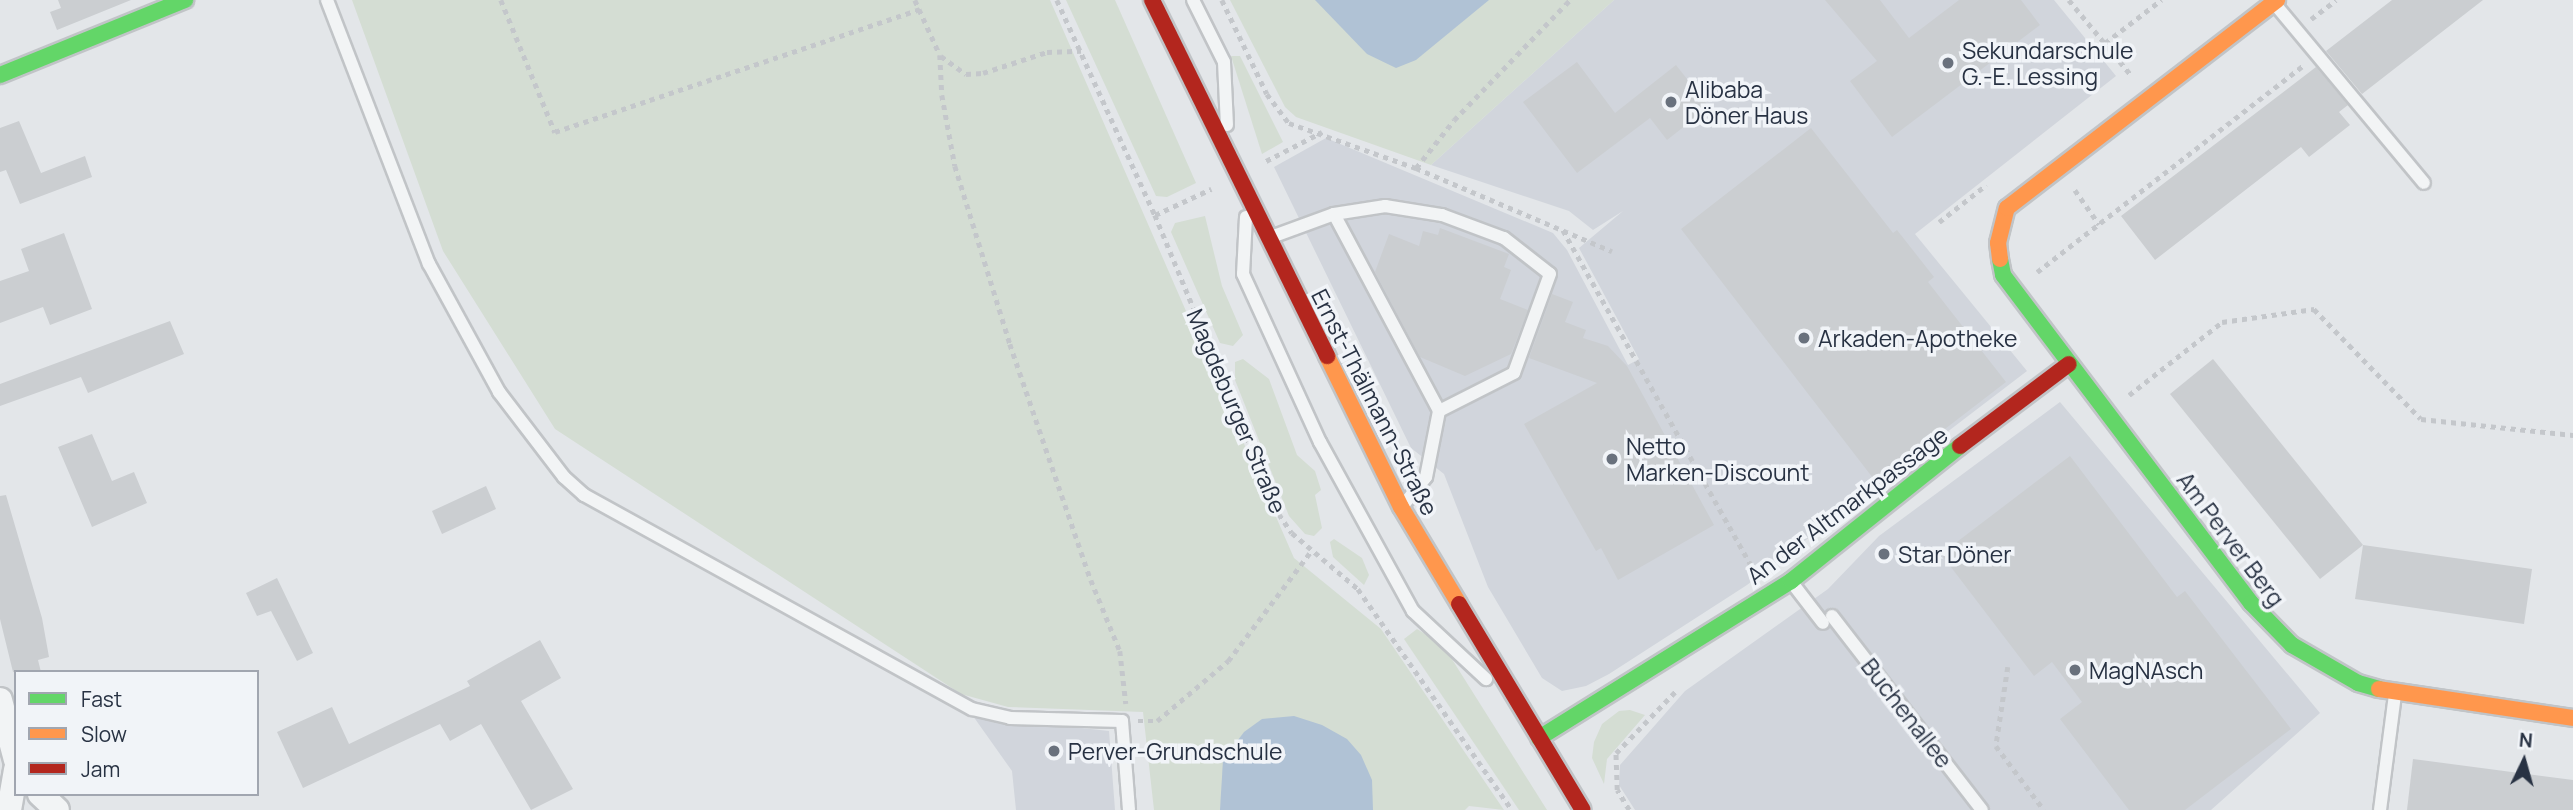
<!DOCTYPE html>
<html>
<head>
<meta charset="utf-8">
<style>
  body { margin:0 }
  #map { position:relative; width:2573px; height:810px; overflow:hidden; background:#e3e6e9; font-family:Manrope,sans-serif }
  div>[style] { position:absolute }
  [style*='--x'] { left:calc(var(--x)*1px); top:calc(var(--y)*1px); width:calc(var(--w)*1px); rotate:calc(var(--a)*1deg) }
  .built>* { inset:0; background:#d1d5dc }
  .green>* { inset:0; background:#d4ddd3 }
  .water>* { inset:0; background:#b0c2d5 }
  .building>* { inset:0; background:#cbced1 }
  .path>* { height:4.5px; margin-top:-2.25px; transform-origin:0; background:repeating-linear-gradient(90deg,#c4c7cb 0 5px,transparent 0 10px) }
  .roads { filter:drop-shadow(2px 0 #c1c4c7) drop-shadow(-2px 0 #c1c4c7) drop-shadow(0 2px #c1c4c7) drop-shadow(0 -2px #c1c4c7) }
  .lane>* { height:12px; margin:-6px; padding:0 6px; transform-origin:6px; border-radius:6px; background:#f2f4f5 }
  .street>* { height:24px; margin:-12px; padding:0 12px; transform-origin:12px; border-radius:12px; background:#f2f4f5 }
  .fast>* { height:16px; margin:-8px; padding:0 8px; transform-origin:8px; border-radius:8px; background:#63d668 }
  .slow>* { height:16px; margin:-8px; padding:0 8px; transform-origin:8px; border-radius:8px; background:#ff974d }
  .jam>* { height:16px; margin:-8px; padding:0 8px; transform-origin:8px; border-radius:8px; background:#b3261e }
  .dots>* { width:19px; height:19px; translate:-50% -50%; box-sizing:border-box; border:4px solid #f1f4f8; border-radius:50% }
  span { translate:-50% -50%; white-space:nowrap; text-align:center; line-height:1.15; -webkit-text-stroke:7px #f1f4f8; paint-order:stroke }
  .poi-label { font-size:23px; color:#283243 }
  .left { translate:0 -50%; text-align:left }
  .street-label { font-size:23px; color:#283243 }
  .legend { position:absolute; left:14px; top:670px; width:245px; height:126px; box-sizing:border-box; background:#f1f4f8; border:2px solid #a1a6b0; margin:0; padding:9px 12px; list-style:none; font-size:21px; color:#283243 }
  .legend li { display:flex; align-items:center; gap:14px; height:35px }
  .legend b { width:35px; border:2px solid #a1a6b0 }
  .north { position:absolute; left:2489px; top:726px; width:70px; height:70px; -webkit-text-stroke:5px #f1f4f8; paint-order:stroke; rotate:5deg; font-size:19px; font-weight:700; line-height:28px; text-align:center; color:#283243 }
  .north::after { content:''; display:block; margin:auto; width:24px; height:32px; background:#283243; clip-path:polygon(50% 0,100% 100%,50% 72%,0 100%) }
</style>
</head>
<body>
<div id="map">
  <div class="built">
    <i style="clip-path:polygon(1614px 0,2054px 0,2116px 76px,1915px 234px,2027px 371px,1747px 585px,1609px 674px,1586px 686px,1562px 691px,1542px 678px,1488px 587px,1444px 474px,1411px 448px,1274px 167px,1326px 138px,1553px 233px,1567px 250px,1628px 365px,1639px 359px,1579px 248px,1623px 211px,1593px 230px,1569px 211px,1431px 165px)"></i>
    <i style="clip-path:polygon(2060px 402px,2320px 713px,2211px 810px,1635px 810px,1619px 785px,1620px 765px,1685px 691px,1828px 589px,1879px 536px)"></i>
    <i style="clip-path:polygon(973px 716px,1109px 731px,1115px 810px,1016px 810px,1012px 771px)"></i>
  </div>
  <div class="green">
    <i style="clip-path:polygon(352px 0,1050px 0,1294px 558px,1381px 629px,1504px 810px,1469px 806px,1465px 810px,1154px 810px,1143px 712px,1008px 707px,961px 694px,555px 429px,443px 251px)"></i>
    <i style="clip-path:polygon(1066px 0,1115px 0,1196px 183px,1167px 197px,1156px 196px)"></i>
    <i style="clip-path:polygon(1230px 0,1614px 0,1431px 165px,1296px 117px,1285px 107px)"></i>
    <i style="clip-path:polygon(1231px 56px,1240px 56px,1283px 142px,1262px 154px)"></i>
    <i style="clip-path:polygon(1205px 216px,1222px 286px,1243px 335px,1233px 346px,1220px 343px,1171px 232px,1175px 223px)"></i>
    <i style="clip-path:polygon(1243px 359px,1269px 379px,1297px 455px,1315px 471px,1321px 490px,1315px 495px,1322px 528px,1314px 536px,1305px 534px,1289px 516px,1235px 380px,1235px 362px)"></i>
    <i style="clip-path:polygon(1334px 539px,1362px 558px,1369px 575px,1364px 585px,1333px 557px,1330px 542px)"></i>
    <i style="clip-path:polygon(1417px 629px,1443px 645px,1547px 810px,1519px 810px,1404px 639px)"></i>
    <i style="clip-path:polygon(1630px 710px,1645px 715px,1607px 759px,1604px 784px,1592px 758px,1594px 742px,1602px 724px,1619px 711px)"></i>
  </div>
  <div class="water">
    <i style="clip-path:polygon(1315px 0,1489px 0,1416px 60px,1396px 68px,1367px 54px)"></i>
    <i style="clip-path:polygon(1294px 716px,1322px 725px,1347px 739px,1361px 755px,1372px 780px,1373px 810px,1220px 810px,1223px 760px,1244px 732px,1262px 719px)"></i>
  </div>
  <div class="building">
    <i style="clip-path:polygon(58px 0,131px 0,57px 30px,50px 12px,61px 8px)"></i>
    <i style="clip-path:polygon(1825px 0,1880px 0,1909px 38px,1959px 0,2021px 0,2040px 25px,1892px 137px,1850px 81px,1877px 61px)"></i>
    <i style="clip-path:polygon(2392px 0,2483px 0,2362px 94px,2326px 51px)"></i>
    <i style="clip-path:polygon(1577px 62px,1615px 113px,1676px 65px,1709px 107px,1667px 140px,1650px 118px,1577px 173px,1523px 102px)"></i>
    <i style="clip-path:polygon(2316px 67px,2348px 105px,2339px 112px,2350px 125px,2309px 157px,2301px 147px,2155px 260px,2121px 216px)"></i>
    <i style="clip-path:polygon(19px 121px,41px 173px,85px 156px,92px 177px,20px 204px,6px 170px,0 172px,0 128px)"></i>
    <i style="clip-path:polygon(1811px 128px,1893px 233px,1897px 230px,1934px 277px,1928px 282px,2006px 382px,1876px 482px,1681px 229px)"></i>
    <i style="clip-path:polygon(1440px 228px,1509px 254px,1504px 267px,1511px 270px,1500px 299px,1528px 310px,1511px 354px,1465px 376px,1420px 357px,1375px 272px,1389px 234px,1419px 246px,1423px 231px,1438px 235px)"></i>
    <i style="clip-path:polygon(64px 233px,92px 309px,50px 325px,43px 307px,0 323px,0 281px,29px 271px,21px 249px)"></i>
    <i style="clip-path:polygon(1552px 294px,1573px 302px,1565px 322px,1586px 330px,1583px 338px,1608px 346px,1627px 366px,1714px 525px,1618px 580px,1601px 548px,1596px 551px,1524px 424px,1597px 383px,1529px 358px)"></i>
    <i style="clip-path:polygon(170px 321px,184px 354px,88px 393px,81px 377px,0 406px,0 384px)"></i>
    <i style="clip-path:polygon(2213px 359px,2363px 545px,2320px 579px,2170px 394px)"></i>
    <i style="clip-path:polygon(92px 434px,112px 481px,134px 472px,147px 503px,92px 527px,58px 447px)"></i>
    <i style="clip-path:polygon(2070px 456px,2177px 597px,2185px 591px,2291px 729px,2185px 810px,2129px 810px,2060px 719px,2082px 702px,2052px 662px,2034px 676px,1941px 554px)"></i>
    <i style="clip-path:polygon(486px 486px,496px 509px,442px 534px,432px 511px)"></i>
    <i style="clip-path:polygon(6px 495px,42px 618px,49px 657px,38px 660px,41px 672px,13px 672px,0 619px,0 496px)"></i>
    <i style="clip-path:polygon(2363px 545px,2532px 569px,2524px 624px,2355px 599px)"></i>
    <i style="clip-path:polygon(277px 578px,313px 653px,297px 661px,271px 611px,257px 616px,246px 593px)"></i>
    <i style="clip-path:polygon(540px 640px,561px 678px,521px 701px,573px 789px,531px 810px,481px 724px,450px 741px,440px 724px,303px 788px,277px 732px,332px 707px,349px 744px,470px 686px,467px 681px)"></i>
    <i style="clip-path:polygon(2413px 759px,2573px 780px,2573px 810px,2407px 810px)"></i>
  </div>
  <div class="path">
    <i style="--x:501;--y:0;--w:143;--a:67.8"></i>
    <i style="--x:555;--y:132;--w:385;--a:-18.6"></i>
    <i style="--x:915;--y:0;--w:60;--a:65.6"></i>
    <i style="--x:940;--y:55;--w:40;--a:87.1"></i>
    <i style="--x:942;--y:95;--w:72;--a:79.6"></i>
    <i style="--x:955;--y:166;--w:186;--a:72.8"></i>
    <i style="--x:1010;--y:344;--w:250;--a:71.1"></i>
    <i style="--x:1091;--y:580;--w:77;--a:67.8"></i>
    <i style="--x:1120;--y:651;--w:53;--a:83.5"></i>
    <i style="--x:1057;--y:0;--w:236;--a:65.5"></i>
    <i style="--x:1155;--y:215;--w:324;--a:67.5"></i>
    <i style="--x:1279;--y:514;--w:23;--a:56"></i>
    <i style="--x:1292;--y:533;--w:87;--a:40.3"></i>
    <i style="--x:1358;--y:589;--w:269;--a:55.1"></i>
    <i style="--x:1222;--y:0;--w:104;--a:64.4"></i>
    <i style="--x:1267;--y:94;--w:36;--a:53"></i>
    <i style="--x:1289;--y:123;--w:135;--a:19.5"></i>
    <i style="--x:1416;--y:168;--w:213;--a:23"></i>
    <i style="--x:2069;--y:0;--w:97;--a:50.4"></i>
    <i style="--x:2311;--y:19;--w:31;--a:-37"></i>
    <i style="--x:2105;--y:43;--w:71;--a:-37.5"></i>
    <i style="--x:941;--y:56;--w:31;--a:36"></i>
    <i style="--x:966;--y:74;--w:17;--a:-3"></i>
    <i style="--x:983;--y:73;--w:67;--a:-18.2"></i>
    <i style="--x:1047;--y:52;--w:34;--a:-2"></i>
    <i style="--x:1266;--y:161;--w:63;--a:-27.4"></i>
    <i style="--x:1416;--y:168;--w:61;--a:-51.6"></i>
    <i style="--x:1454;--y:120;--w:167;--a:-46"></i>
    <i style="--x:2075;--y:190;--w:42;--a:54.8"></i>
    <i style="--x:1155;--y:215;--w:62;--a:-24.9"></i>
    <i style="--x:1939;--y:222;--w:60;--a:-38.2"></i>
    <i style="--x:1563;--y:230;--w:390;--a:60.7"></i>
    <i style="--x:2037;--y:272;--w:338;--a:-37.8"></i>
    <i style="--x:2129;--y:395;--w:118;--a:-38.1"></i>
    <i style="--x:2222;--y:322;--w:93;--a:-8"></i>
    <i style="--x:2314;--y:309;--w:153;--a:45.8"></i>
    <i style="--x:2421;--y:419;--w:153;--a:6"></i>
    <i style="--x:2008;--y:667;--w:80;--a:98.6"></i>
    <i style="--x:1996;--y:746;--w:80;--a:53.1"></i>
    <i style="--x:1138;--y:721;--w:19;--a:0"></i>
    <i style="--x:1157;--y:721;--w:93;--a:-40.2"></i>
    <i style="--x:1228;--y:661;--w:139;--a:-52.9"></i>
    <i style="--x:1629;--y:810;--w:23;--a:-121"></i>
    <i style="--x:1617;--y:790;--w:37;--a:-92"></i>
    <i style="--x:1616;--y:753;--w:85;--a:-46"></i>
  </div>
  <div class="roads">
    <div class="lane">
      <i style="--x:327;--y:0;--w:283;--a:68.9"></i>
      <i style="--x:429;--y:264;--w:146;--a:61.3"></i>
      <i style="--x:499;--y:392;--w:107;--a:52.6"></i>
      <i style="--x:564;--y:477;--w:27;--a:42"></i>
      <i style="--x:584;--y:495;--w:443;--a:28.9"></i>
      <i style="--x:972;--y:709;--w:39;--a:13"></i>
      <i style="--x:1010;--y:718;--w:112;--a:1.5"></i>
      <i style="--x:1122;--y:721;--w:89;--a:85.5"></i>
      <i style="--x:1193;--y:0;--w:69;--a:63.4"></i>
      <i style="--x:1224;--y:62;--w:63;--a:87.3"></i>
      <i style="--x:2274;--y:3;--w:234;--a:50.2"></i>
      <i style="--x:1334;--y:214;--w:223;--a:61.9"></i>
      <i style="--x:1439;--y:411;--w:67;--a:101.1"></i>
      <i style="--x:1426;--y:477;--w:35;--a:129"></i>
      <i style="--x:1246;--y:217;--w:57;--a:93"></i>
      <i style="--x:1243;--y:274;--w:185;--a:65.4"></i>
      <i style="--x:1320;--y:442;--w:193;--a:61.2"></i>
      <i style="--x:1413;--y:611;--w:100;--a:43"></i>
      <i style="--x:1274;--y:236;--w:64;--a:-20.1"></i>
      <i style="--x:1334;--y:214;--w:52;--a:-8.9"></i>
      <i style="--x:1385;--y:206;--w:58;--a:9"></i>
      <i style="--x:1442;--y:215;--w:66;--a:20.4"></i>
      <i style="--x:1504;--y:238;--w:58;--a:38"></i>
      <i style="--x:1550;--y:274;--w:105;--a:110"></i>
      <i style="--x:1514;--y:373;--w:84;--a:153.1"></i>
      <i style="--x:1793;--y:584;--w:49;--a:52.4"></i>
      <i style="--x:1832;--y:616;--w:245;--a:52.3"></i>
      <i style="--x:2380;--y:810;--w:116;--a:-82.6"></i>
    </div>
    <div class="street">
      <i style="--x:0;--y:700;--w:62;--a:75.1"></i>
      <i style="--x:40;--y:794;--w:23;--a:43"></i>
      <i style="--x:9;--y:810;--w:41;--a:-80.1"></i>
    </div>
    <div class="fast">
      <i style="--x:0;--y:75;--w:200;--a:-22.1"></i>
      <i style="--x:2000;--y:259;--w:16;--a:79"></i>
      <i style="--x:2003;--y:275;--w:411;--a:52.9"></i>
      <i style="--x:2251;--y:603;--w:59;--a:45.7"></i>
      <i style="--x:2292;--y:645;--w:76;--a:29.9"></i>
      <i style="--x:2358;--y:683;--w:22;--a:16"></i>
      <i style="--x:1539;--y:738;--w:297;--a:-31.9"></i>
      <i style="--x:1791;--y:581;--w:216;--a:-38.6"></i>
    </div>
    <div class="slow">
      <i style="--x:2000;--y:259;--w:16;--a:-97"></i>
      <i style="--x:1998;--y:243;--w:36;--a:-76"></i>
      <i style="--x:2007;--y:208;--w:341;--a:-37.6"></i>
      <i style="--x:1327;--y:356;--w:168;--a:63.9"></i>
      <i style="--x:1401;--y:507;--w:113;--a:59.1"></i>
      <i style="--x:2379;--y:689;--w:196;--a:8.5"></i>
    </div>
    <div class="jam">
      <i style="--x:1152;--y:0;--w:397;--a:63.8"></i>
      <i style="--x:1960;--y:446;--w:136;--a:-37"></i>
      <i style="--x:1459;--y:604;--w:240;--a:59"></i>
    </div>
  </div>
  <div class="dots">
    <i style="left:1948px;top:63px;background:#69717d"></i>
    <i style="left:1671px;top:102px;background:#69717d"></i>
    <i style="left:1804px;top:338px;background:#69717d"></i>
    <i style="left:1612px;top:459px;background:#69717d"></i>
    <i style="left:1884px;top:554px;background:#69717d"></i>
    <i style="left:2075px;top:670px;background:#69717d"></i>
    <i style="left:1054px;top:751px;background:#69717d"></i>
  </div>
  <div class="poi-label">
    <span class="left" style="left:1962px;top:63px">Sekundarschule<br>G.-E. Lessing</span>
    <span class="left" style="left:1685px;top:102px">Alibaba<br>Döner Haus</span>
    <span class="left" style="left:1818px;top:338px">Arkaden-Apotheke</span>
    <span class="left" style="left:1626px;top:459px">Netto<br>Marken-Discount</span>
    <span class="left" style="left:1898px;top:554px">Star Döner</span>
    <span class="left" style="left:2089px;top:670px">MagNAsch</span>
    <span class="left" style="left:1068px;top:751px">Perver-Grundschule</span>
  </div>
  <div class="street-label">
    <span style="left:1375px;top:402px;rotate:63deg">Ernst-Thälmann-Straße</span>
    <span style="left:1237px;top:411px;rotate:67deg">Magdeburger Straße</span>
    <span style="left:1847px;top:505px;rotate:-37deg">An der Altmarkpassage</span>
    <span style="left:2231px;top:539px;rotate:53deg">Am Perver Berg</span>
    <span style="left:1907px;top:713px;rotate:52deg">Buchenallee</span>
  </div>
  <ul class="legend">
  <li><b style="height:9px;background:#63d668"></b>Fast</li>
  <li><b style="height:9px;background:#ff974d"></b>Slow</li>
  <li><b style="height:9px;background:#b3261e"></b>Jam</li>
  </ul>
  <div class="north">N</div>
</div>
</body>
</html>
